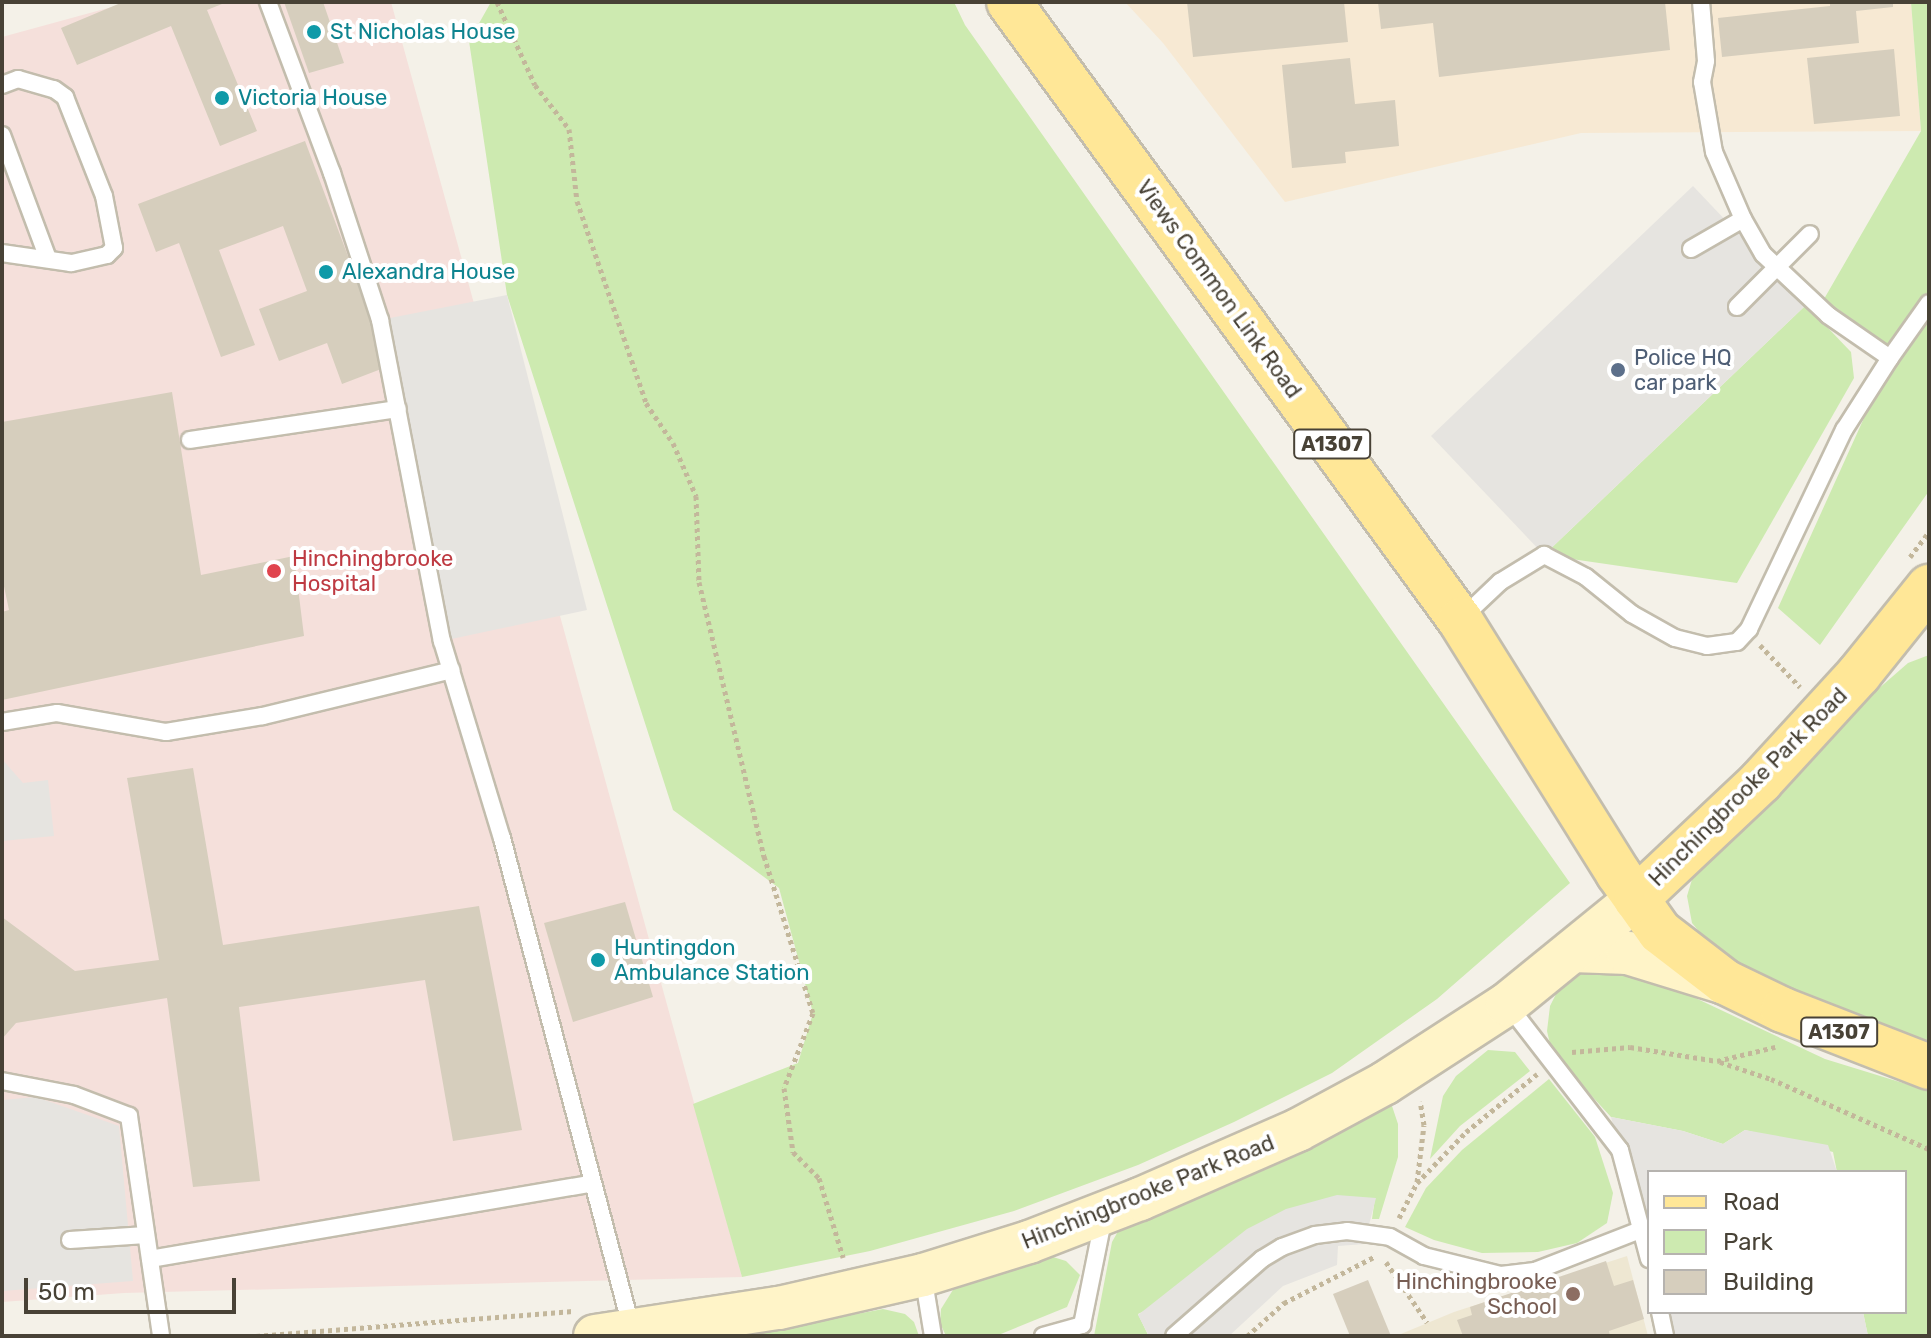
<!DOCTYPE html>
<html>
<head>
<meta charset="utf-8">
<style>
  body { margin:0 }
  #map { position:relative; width:1931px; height:1338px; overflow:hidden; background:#f4f1e8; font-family:Rubik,sans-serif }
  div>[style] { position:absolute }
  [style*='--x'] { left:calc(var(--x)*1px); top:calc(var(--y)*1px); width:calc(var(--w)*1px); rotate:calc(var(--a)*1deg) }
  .commercial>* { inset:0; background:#f7e9d3 }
  .education>* { inset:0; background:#eee7d2 }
  .medical>* { inset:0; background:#f5e0db }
  .green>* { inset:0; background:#cdeab0 }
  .parking>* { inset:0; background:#e6e4e0 }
  .building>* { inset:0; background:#d6cebd }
  .path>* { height:5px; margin-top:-2.5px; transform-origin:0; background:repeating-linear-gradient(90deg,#c3b79b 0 4px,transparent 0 8px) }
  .roads { filter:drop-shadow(2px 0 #c3bdad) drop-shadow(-2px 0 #c3bdad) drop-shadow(0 2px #c3bdad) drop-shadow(0 -2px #c3bdad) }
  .lane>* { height:16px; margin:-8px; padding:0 8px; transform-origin:8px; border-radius:8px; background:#fff }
  .secondary>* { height:42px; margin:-21px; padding:0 21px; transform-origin:21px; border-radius:21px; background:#fff4c8 }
  .primary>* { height:44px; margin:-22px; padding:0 22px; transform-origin:22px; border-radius:22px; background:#ffe797 }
  .dots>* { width:22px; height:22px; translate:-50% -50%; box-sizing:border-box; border:4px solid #fff; border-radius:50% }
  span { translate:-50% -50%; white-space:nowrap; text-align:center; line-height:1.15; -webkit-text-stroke:8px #fff; paint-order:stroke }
  .shield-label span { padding:2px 6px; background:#fff; border:2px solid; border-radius:6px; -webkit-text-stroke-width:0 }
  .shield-label { font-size:20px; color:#484236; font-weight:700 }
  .culture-label { font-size:22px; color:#0d838f }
  .left { translate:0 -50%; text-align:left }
  .street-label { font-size:22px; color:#484236 }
  .service-label { font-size:22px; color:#4e5e75 }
  .health-label { font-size:22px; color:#be3a42 }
  .education-label { font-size:22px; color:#785e54 }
  .right { translate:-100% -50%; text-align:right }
  .frame { position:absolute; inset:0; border:4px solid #484236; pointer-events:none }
  .legend { position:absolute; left:1647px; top:1170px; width:260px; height:144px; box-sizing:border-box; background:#fff; border:2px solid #b6b3af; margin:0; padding:10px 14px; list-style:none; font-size:24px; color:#484236 }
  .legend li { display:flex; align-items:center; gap:16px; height:40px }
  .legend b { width:40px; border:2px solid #b6b3af }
  .scale { position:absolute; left:24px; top:1278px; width:212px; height:36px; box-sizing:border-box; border:4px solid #484236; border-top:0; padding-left:10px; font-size:24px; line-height:28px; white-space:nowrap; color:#484236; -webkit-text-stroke:6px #fff; paint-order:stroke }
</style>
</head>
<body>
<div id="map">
  <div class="commercial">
    <i style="clip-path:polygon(1125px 2px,1911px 2px,1921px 131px,1581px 133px,1285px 202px,1163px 43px)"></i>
  </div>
  <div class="education">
    <i style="clip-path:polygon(1627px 1256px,1648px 1336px,1396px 1336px,1454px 1312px)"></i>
  </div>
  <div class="medical">
    <i style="clip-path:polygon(130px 2px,391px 2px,742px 1277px,124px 1293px,2px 1302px,2px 37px)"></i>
  </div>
  <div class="green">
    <i style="clip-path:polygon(491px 2px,954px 2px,965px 25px,1570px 883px,1437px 999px,1332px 1073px,1234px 1122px,1138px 1165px,1014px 1211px,870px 1251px,742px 1277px,693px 1104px,798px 1063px,813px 1013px,779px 888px,673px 810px,507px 295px,469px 41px)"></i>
    <i style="clip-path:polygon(1911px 2px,1929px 2px,1929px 491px,1820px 645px,1778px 608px,1869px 407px,1903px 357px,1824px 299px,1921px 131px)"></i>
    <i style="clip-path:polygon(1806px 305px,1851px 352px,1854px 378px,1737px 583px,1544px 555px)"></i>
    <i style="clip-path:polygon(1929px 655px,1929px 1060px,1796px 1007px,1716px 952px,1692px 923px,1687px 896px,1694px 873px,1877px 690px,1908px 663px)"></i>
    <i style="clip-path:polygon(1599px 968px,1655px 979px,1825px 1059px,1929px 1091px,1929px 1336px,1868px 1336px,1863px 1312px,1905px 1312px,1905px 1172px,1837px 1172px,1833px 1152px,1745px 1130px,1723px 1144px,1683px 1131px,1611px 1117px,1566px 1068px,1550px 1044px,1547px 1031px,1550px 1006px,1557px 992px,1583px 970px)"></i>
    <i style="clip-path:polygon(1488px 1050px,1515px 1052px,1530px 1071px,1460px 1126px,1430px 1159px,1443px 1096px,1456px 1076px)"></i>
    <i style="clip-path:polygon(1549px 1079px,1595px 1137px,1613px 1193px,1607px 1223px,1577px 1243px,1538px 1252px,1482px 1253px,1434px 1240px,1405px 1227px,1426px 1188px,1462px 1150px)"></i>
    <i style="clip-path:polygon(1390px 1100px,1398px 1124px,1398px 1157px,1379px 1219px,1372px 1219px,1375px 1198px,1138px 1314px,1148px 1335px,1094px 1336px,1112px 1242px,1121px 1226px)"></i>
    <i style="clip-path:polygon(1053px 1257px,1066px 1261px,1080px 1275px,1067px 1307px,996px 1336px,946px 1336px,940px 1323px,941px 1309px,956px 1285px,1035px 1259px)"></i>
    <i style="clip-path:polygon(883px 1309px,905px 1314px,914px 1322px,919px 1336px,741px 1336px)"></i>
  </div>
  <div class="parking">
    <i style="clip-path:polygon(1693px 186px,1806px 305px,1544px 555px,1431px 436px)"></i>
    <i style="clip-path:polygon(507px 295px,587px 610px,442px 641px,380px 320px)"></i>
    <i style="clip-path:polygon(2px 759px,23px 783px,48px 780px,54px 836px,2px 841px)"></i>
    <i style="clip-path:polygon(36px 1097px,119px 1126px,133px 1281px,2px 1291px,2px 1100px)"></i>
    <i style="clip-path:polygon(1611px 1117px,1683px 1131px,1723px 1144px,1745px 1130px,1828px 1145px,1837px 1172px,1649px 1172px,1649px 1259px)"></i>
    <i style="clip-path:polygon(1337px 1195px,1376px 1198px,1364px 1244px,1338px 1246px,1337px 1265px,1283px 1286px,1229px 1336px,1149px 1336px,1138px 1315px,1247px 1229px,1286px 1209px)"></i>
    <i style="clip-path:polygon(1660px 1312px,1863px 1312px,1868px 1336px,1665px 1336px)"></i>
  </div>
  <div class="building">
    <i style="clip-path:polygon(123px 2px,227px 2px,207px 10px,257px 131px,220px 146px,171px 26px,77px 65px,61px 28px)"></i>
    <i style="clip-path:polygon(284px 2px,323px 2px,344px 63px,309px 73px)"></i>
    <i style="clip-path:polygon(1187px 2px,1344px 2px,1348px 42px,1193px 57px)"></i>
    <i style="clip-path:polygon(1378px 2px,1665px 2px,1670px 50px,1439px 77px,1433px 23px,1381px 29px)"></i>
    <i style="clip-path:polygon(1830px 2px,1893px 2px,1893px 7px,1856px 11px,1859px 43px,1722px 57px,1718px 18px,1830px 6px)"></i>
    <i style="clip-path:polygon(1894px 49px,1900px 116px,1814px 124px,1807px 58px)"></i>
    <i style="clip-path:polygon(1350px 58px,1355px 104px,1395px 100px,1399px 146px,1345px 152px,1346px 163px,1292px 168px,1282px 65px)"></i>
    <i style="clip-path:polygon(305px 141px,389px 366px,342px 384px,327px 343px,279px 361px,259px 309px,307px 291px,283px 226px,219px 250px,255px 345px,221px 357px,179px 243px,156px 252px,138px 204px)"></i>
    <i style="clip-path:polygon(172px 392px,201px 575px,294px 556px,304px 636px,2px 700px,2px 612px,9px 610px,2px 577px,2px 422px)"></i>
    <i style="clip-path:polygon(193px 768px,223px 945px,479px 906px,522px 1130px,453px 1141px,425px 980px,239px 1007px,260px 1181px,193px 1187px,167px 998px,16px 1023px,2px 1039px,2px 917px,75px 971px,159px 960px,127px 778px)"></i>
    <i style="clip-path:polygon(625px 902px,653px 997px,573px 1022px,544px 923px)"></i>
    <i style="clip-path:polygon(1606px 1261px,1614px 1286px,1633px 1280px,1644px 1319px,1609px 1331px,1610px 1336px,1463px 1336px,1457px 1320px,1472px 1315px,1470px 1307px)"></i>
    <i style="clip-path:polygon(1368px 1280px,1391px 1336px,1350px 1336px,1333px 1294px)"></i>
  </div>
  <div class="path">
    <i style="--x:497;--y:2;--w:91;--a:65.4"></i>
    <i style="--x:535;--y:85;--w:56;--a:52.3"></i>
    <i style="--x:569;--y:129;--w:72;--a:83.7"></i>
    <i style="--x:577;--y:201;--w:213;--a:71.1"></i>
    <i style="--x:646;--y:403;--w:48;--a:56"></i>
    <i style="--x:673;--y:443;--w:58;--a:66.5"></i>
    <i style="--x:696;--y:496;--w:86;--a:88"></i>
    <i style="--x:699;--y:582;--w:282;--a:76.7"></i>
    <i style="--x:764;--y:856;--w:164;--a:72.7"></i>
    <i style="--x:813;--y:1013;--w:80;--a:111.1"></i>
    <i style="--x:784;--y:1088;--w:65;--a:82"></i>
    <i style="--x:793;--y:1152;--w:37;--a:45"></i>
    <i style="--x:819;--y:1178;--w:83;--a:73.1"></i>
    <i style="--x:1910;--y:557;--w:31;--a:-53"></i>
    <i style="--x:1760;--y:645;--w:58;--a:46.4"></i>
    <i style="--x:1572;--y:1052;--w:58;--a:-4.9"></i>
    <i style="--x:1630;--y:1047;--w:88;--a:9.1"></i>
    <i style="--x:1717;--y:1061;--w:60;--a:-13.6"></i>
    <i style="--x:1720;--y:1062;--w:54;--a:18.4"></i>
    <i style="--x:1771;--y:1079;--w:173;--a:23.9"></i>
    <i style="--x:1417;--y:1182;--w:57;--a:-83"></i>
    <i style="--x:1424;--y:1125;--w:24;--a:-99"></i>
    <i style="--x:1399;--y:1218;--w:39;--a:-63"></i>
    <i style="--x:1417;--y:1183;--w:71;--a:-46.1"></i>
    <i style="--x:1466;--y:1132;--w:92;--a:-39.2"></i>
    <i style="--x:1386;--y:1262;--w:73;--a:55.7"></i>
    <i style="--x:256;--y:1336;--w:318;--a:-4.5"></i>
    <i style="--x:1247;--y:1336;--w:50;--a:-41.7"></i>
    <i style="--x:1284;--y:1303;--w:101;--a:-27.1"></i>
  </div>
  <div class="roads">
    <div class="lane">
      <i style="--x:268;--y:2;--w:183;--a:69.5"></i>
      <i style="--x:332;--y:173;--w:155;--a:71.9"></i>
      <i style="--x:380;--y:320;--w:327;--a:79.1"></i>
      <i style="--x:442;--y:641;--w:206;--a:73.1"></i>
      <i style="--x:502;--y:838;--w:509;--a:75.2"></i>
      <i style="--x:2;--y:85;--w:17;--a:-21"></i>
      <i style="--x:18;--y:79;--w:37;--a:16"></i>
      <i style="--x:54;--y:89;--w:14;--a:36"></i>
      <i style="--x:65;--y:97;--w:106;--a:68.5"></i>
      <i style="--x:104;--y:196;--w:53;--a:79.1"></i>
      <i style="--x:114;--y:248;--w:10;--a:135"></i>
      <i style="--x:107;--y:255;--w:37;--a:167"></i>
      <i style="--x:71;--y:263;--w:70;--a:-171.8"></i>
      <i style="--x:2;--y:135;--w:132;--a:69.6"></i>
      <i style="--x:1691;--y:249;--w:60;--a:-30"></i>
      <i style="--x:1737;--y:307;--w:103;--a:-45"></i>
      <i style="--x:1890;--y:358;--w:67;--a:-54.7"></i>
      <i style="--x:190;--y:440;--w:210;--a:-8.5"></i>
      <i style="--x:1461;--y:619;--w:54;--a:-43.5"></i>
      <i style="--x:1500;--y:582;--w:52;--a:-31.5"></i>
      <i style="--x:1544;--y:555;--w:47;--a:27.6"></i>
      <i style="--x:1586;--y:577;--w:59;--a:38.8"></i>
      <i style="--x:1632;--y:614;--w:49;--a:29.2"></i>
      <i style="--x:1675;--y:638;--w:33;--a:14"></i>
      <i style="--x:1707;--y:646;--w:30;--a:-8"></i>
      <i style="--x:1737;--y:642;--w:18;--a:-47"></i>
      <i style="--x:1749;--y:629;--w:221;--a:-64.5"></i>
      <i style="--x:1844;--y:430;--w:85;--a:-57.4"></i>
      <i style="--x:1890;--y:358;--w:75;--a:-145.3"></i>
      <i style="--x:1828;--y:315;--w:89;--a:-136.8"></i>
      <i style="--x:1763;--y:254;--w:40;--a:-119.7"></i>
      <i style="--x:1743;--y:219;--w:73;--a:-113.4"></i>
      <i style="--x:1714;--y:152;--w:71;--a:-99.7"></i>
      <i style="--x:1702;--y:82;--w:21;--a:-79"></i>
      <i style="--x:1706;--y:61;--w:59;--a:-94.8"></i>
      <i style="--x:2;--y:722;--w:56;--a:-9.3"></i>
      <i style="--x:57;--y:713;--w:111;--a:9.9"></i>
      <i style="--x:166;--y:732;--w:98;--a:-9.4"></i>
      <i style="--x:263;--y:716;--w:194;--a:-13.7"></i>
      <i style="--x:1508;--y:1005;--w:183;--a:52.3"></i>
      <i style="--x:1620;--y:1150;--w:113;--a:75.1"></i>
      <i style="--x:2;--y:1081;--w:73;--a:11"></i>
      <i style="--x:74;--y:1095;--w:59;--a:20.9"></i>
      <i style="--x:129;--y:1116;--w:222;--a:81.7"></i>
      <i style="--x:70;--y:1240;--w:76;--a:-3.8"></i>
      <i style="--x:150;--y:1259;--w:449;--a:-9.7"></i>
      <i style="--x:923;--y:1275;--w:62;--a:80.7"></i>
      <i style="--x:1660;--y:1312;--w:25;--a:78"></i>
      <i style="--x:1043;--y:1336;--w:41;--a:-15.8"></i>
      <i style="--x:1082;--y:1325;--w:111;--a:-78.6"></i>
      <i style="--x:1174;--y:1336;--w:117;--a:-41.2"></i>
      <i style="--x:1262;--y:1259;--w:23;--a:-31"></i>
      <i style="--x:1282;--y:1247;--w:35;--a:-20"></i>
      <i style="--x:1315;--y:1235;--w:32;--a:-7"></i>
      <i style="--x:1347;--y:1231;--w:43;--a:7.9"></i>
      <i style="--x:1390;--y:1237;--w:39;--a:29"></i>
      <i style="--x:1424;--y:1256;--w:79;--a:13.9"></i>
      <i style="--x:1501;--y:1275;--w:34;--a:-7"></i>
      <i style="--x:1535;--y:1271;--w:116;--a:-21.3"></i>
    </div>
    <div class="secondary">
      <i style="--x:1573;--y:951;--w:55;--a:2.1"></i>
      <i style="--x:1628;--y:953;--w:95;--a:17.1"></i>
      <i style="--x:595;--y:1336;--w:186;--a:-8.7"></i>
      <i style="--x:779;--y:1308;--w:148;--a:-12.9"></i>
      <i style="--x:923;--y:1275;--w:111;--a:-17.3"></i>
      <i style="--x:1029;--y:1242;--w:119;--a:-21.2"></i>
      <i style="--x:1140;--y:1199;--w:172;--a:-23.6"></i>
      <i style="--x:1298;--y:1130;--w:99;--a:-28.4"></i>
      <i style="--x:1385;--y:1083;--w:145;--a:-32.9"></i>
      <i style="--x:1507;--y:1004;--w:166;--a:-39.1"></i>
    </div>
    <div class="primary">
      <i style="--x:1009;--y:2;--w:765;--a:53.88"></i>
      <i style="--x:1460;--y:620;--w:298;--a:58"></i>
      <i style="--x:1618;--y:873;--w:72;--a:54.6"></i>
      <i style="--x:1660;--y:932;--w:82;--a:37.6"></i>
      <i style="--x:1725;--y:982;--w:64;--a:25.8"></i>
      <i style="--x:1783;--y:1010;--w:157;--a:21.3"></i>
      <i style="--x:1636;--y:899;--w:172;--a:-43.3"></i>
      <i style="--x:1761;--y:781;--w:145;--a:-47.5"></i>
      <i style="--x:1859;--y:674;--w:112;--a:-51.2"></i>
    </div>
  </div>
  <div class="dots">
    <i style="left:314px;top:32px;background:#0f9aa8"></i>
    <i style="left:222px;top:98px;background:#0f9aa8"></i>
    <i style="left:326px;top:272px;background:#0f9aa8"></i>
    <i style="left:1618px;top:370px;background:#5c6f8a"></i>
    <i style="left:274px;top:571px;background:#e0444e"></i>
    <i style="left:598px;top:960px;background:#0f9aa8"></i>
    <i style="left:1573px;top:1294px;background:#8d6e63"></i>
  </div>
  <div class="shield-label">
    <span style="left:1332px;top:444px">A1307</span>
    <span style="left:1839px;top:1032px">A1307</span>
  </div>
  <div class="culture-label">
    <span class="left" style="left:330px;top:32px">St Nicholas House</span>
    <span class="left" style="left:238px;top:98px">Victoria House</span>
    <span class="left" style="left:342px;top:272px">Alexandra House</span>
    <span class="left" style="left:614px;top:960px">Huntingdon<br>Ambulance Station</span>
  </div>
  <div class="street-label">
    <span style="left:1219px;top:289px;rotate:54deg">Views Common Link Road</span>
    <span style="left:1748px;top:787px;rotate:-45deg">Hinchingbrooke Park Road</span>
    <span style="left:1148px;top:1192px;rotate:-22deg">Hinchingbrooke Park Road</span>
  </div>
  <div class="service-label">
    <span class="left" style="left:1634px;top:370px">Police HQ<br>car park</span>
  </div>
  <div class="health-label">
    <span class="left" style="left:292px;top:571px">Hinchingbrooke<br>Hospital</span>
  </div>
  <div class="education-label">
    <span class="right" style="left:1557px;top:1294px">Hinchingbrooke<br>School</span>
  </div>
  <div class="frame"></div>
  <ul class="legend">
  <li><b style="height:10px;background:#ffe797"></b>Road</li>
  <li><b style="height:22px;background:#cdeab0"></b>Park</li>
  <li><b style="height:22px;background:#d6cebd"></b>Building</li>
  </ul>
  <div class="scale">50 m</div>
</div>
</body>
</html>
